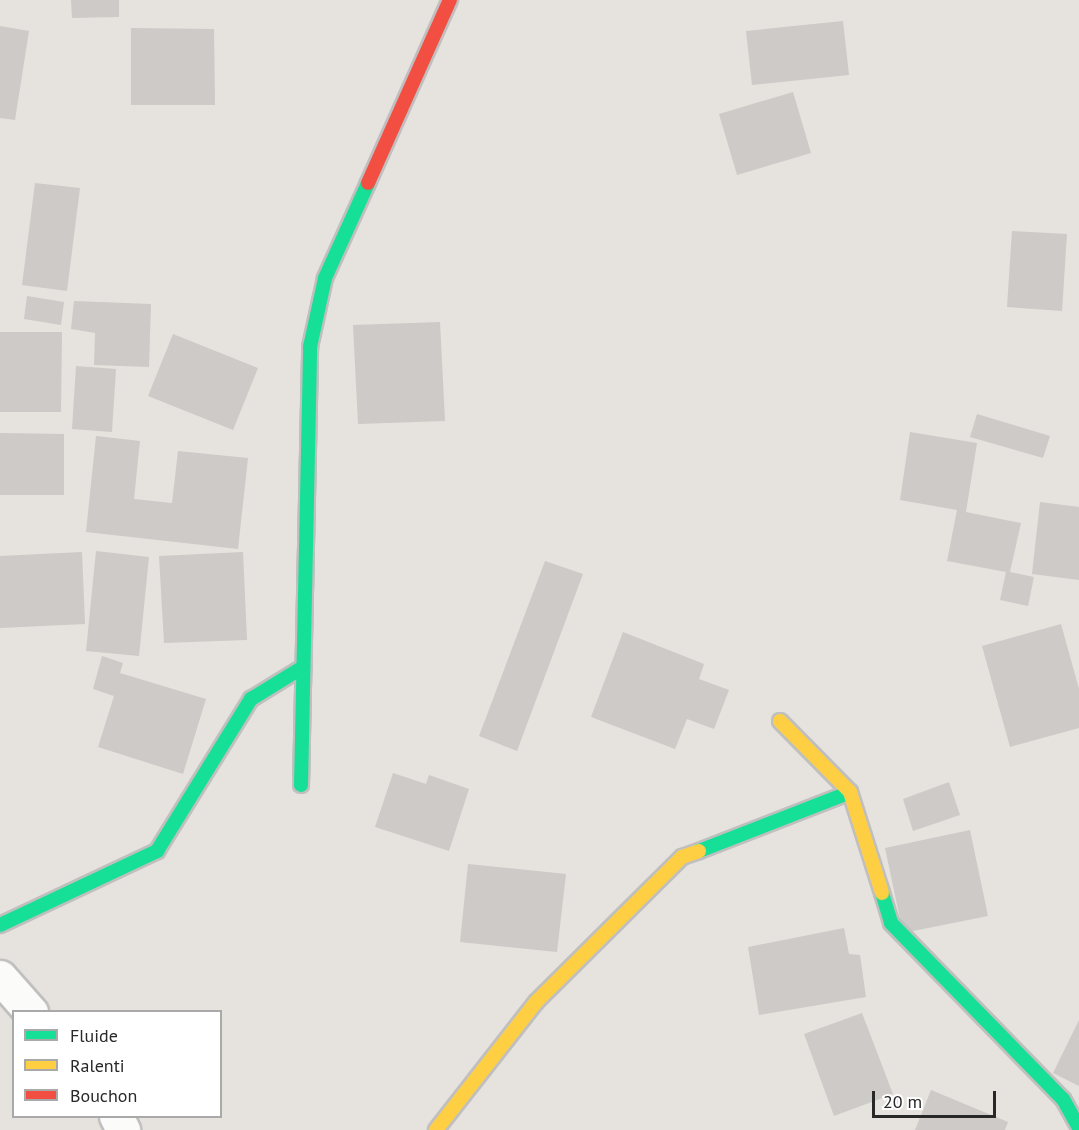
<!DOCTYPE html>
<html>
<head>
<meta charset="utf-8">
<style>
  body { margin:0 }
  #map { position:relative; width:1079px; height:1130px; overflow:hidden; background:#e6e2de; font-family:"PT Sans",sans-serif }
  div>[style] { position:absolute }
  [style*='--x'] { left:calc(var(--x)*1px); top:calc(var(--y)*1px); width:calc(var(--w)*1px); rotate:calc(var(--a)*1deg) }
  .building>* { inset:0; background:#cdcac7 }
  .roads { filter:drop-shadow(2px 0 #c0bfbf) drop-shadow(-2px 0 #c0bfbf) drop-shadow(0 2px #c0bfbf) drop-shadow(0 -2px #c0bfbf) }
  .street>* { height:33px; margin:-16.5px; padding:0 16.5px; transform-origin:16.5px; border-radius:16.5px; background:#fbfbfa }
  .fast>* { height:14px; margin:-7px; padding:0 7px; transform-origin:7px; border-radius:7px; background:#16e098 }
  .slow>* { height:14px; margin:-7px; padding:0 7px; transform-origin:7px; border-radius:7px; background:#ffcf43 }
  .jam>* { height:14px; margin:-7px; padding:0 7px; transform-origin:7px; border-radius:7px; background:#f24e42 }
  span { translate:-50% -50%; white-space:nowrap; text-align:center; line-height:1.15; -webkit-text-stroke:4.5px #fff; paint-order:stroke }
  .legend { position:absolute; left:12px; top:1010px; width:210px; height:108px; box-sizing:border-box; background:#fff; border:2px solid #a9a9a9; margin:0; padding:8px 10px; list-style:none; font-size:18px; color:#282828 }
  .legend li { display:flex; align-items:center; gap:12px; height:30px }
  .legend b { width:30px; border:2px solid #a9a9a9 }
  .scale { position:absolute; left:872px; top:1091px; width:124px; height:27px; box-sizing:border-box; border:3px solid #282828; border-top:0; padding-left:8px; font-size:18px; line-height:21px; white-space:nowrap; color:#282828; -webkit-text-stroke:4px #fff; paint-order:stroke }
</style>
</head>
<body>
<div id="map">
  <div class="building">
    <i style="clip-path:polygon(71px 0,119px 0,119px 17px,72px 18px)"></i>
    <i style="clip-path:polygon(843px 21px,849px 75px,752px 85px,746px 31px)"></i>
    <i style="clip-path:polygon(0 26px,29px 31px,15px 120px,0 118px)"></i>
    <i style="clip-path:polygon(131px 28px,214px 29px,215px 105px,131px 105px)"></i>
    <i style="clip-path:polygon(793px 92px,811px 153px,737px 175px,719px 114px)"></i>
    <i style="clip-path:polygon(35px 183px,80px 188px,67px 291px,22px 285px)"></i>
    <i style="clip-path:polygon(1012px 231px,1067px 234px,1062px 311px,1007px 307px)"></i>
    <i style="clip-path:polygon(27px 296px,64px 302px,61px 325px,24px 319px)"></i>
    <i style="clip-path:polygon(74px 301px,151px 304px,149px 367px,94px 365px,95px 333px,71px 329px)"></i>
    <i style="clip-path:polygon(440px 322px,445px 421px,358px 424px,353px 325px)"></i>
    <i style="clip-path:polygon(0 332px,62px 332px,61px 412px,0 412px)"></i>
    <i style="clip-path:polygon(173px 334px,258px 368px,233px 430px,148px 396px)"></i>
    <i style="clip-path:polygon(76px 366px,116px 369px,112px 432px,72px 429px)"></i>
    <i style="clip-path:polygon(977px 414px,1050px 436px,1043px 458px,970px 437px)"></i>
    <i style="clip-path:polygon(910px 432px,977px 443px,966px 512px,1021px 523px,1010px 572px,1034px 577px,1028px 606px,1000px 600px,1006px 572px,947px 561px,957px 510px,900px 500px)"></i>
    <i style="clip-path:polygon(0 433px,64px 434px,64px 495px,0 495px)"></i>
    <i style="clip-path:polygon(96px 436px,140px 441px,134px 499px,172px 503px,178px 451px,248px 458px,238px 549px,86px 532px)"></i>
    <i style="clip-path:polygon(1040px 502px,1079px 507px,1079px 580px,1032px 574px)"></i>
    <i style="clip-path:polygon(96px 551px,149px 557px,139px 656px,86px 651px)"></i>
    <i style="clip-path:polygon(82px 552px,85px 624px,0 628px,0 556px)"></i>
    <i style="clip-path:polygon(243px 552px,247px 640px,164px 643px,159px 556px)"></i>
    <i style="clip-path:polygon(545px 561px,583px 574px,517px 751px,479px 736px)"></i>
    <i style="clip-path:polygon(1061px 624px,1079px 689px,1079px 728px,1010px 747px,982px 646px)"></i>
    <i style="clip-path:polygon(623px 632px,704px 664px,699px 679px,729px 690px,714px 729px,687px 719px,675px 749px,591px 717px)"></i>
    <i style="clip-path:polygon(102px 656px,123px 663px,120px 673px,206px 699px,183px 774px,98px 747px,114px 696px,93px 689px)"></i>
    <i style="clip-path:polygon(393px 773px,426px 784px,429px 775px,469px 789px,449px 851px,375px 827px)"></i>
    <i style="clip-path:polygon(949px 782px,960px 815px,913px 831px,903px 799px)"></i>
    <i style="clip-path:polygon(970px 830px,988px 916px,903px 933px,885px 848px)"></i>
    <i style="clip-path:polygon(468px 864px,566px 874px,557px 952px,460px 942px)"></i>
    <i style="clip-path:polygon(844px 928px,849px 954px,860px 955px,866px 997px,759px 1015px,748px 947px)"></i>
    <i style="clip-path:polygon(862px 1013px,893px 1094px,834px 1116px,804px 1034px)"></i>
    <i style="clip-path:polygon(1079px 1020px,1079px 1086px,1053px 1073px)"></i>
    <i style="clip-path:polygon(931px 1090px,1008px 1122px,1005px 1130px,915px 1130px)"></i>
  </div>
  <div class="roads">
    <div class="street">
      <i style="--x:0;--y:977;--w:47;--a:48.5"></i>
      <i style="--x:116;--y:1116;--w:16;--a:63"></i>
    </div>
    <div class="fast">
      <i style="--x:301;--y:785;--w:438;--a:-88.8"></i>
      <i style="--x:310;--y:347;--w:71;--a:-77.7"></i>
      <i style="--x:325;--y:278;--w:104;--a:-65.6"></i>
      <i style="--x:699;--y:851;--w:162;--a:-21.3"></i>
      <i style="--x:882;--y:893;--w:31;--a:73"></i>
      <i style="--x:891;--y:923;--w:246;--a:45.7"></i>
      <i style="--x:1063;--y:1099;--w:33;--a:61"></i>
      <i style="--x:0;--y:925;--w:174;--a:-25.2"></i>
      <i style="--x:157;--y:851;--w:179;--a:-58.3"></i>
      <i style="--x:251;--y:699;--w:61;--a:-31.6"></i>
    </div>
    <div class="slow">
      <i style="--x:780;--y:721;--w:100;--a:45.4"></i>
      <i style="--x:850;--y:792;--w:106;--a:72.4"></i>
      <i style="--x:436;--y:1130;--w:162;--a:-52"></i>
      <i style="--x:536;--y:1002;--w:206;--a:-44.8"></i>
      <i style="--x:682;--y:857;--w:18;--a:-19"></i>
    </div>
    <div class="jam">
      <i style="--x:368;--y:183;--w:201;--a:-65.9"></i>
    </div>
  </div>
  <ul class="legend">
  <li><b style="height:8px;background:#16e098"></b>Fluide</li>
  <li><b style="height:8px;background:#ffcf43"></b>Ralenti</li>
  <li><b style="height:8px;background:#f24e42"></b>Bouchon</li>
  </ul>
  <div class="scale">20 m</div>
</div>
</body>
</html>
